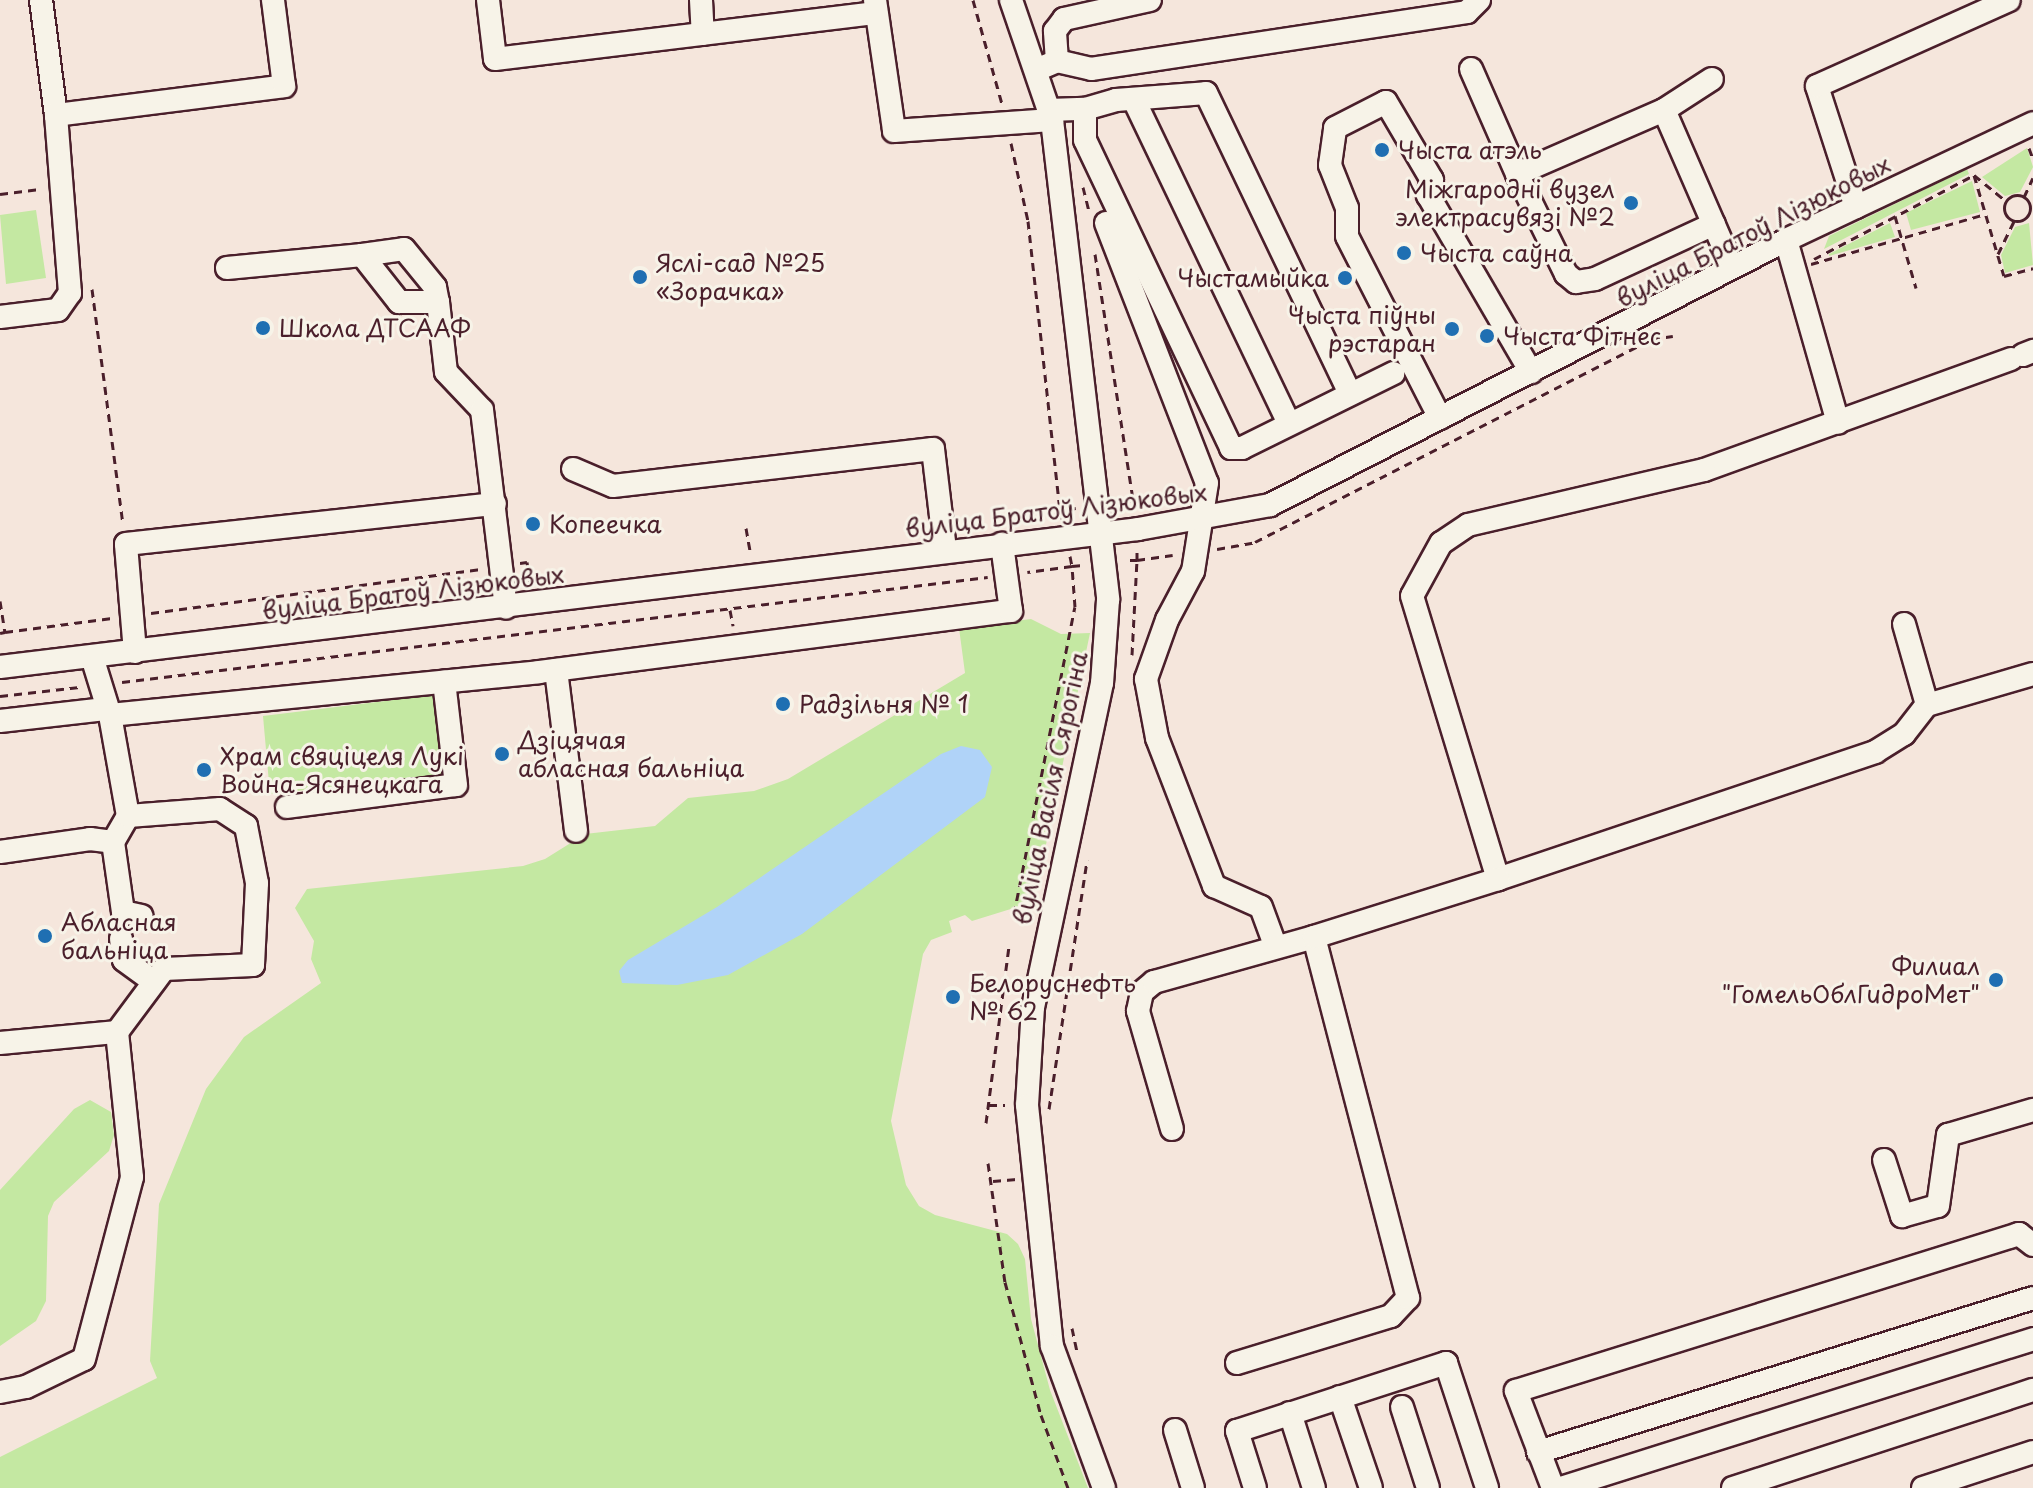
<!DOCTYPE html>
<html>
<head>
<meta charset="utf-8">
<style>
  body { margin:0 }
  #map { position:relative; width:2033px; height:1488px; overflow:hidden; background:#f5e6dc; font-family:"Playpen Sans",sans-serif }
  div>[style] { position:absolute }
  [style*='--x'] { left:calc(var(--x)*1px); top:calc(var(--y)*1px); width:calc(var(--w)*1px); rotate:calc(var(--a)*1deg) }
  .green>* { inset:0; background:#c4e8a2 }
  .water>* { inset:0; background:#b0d3f8 }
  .path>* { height:3px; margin-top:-1.5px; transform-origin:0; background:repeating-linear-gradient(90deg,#4a1f2b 0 8px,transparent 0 14px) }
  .path>.ring { margin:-1.5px; padding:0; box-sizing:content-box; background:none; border:3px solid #4a1f2b; border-radius:50% }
  .roads { filter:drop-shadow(2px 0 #4a1f2b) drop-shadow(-2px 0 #4a1f2b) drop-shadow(0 2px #4a1f2b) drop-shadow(0 -2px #4a1f2b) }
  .minor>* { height:22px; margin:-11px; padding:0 11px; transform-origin:11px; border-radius:11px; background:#f7f3e8 }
  .dots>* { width:22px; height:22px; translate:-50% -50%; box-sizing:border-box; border:4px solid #f7f3e8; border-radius:50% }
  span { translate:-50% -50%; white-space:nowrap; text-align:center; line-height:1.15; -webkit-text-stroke:6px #f7f3e8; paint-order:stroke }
  .poi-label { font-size:24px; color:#4a1f2b }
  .left { translate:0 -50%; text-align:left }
  .right { translate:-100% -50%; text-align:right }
  .street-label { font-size:24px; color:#4a1f2b }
</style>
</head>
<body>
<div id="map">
  <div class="green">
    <i style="clip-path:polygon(2027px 148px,2033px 167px,2020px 192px,2005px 196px,1982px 177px)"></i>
    <i style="clip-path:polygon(1967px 169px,1969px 174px,1824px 249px,1829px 236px)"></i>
    <i style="clip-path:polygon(1972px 181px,1980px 212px,1911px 230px,1906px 213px)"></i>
    <i style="clip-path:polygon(36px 210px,46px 278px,6px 284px,0 215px)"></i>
    <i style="clip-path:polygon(1890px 223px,1895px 237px,1829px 256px,1829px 254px)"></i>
    <i style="clip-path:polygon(2029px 223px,2033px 265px,2005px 273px,2001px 255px,2015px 227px)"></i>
    <i style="clip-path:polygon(1031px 619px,1061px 634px,1090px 633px,1038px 883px,1024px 905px,972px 921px,965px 915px,949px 921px,952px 932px,931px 940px,923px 954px,891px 1121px,906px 1185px,919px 1206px,935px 1215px,1007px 1234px,1018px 1244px,1025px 1259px,1031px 1319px,1050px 1390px,1088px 1488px,0 1488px,0 1457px,157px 1378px,150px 1361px,159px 1204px,206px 1089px,244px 1037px,321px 983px,311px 959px,314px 941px,295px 908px,307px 889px,523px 866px,545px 859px,585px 834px,655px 826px,688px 798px,754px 791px,788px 779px,965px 673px,959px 628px)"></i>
    <i style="clip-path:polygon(442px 694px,452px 773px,270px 794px,263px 716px)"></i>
    <i style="clip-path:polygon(90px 1100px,111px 1112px,114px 1135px,109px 1151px,54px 1202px,48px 1216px,46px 1301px,36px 1321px,0 1346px,0 1190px,74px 1109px)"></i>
  </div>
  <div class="water">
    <i style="clip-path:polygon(961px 746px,980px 750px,992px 767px,985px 797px,802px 934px,728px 975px,677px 985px,622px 983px,619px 971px,628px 960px,717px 907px,941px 754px)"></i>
  </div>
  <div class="path">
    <i style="--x:973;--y:0;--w:108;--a:74.4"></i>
    <i style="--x:1011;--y:143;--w:80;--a:77.7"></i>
    <i style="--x:1028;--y:221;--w:292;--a:83.7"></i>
    <i style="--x:1060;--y:511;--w:12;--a:145"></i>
    <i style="--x:2029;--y:148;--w:12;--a:70"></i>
    <i style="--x:1974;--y:175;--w:41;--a:39.1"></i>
    <i style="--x:1083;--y:187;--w:25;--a:76"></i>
    <i style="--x:0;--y:194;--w:40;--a:-7.1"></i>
    <i class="ring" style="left:2004px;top:195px;width:23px;height:23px"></i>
    <i style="--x:2024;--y:197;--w:21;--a:-65"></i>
    <i style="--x:1895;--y:216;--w:75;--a:73.7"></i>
    <i style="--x:1095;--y:254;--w:249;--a:81.2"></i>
    <i style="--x:1133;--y:500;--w:51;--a:-6.7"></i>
    <i style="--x:1998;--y:254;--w:37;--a:-64"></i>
    <i style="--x:1814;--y:259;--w:181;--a:-27.7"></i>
    <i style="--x:1974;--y:175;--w:105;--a:73.5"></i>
    <i style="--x:2004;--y:276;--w:30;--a:-15"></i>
    <i style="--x:1811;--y:264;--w:181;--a:-16"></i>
    <i style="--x:92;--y:289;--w:237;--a:82.5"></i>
    <i style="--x:1116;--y:502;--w:17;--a:-7"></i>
    <i style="--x:1133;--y:500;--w:11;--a:80"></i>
    <i style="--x:1062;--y:519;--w:8;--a:-104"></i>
    <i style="--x:1060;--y:511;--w:16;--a:-11"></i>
    <i style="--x:746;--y:528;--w:27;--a:80"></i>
    <i style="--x:1217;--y:549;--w:39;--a:-10"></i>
    <i style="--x:1255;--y:542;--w:446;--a:-27.1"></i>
    <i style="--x:1652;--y:339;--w:21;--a:-8"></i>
    <i style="--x:1070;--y:556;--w:10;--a:79"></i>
    <i style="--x:1072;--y:566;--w:11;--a:-5"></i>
    <i style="--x:1130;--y:560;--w:7;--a:0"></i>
    <i style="--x:1137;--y:560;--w:10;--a:-90"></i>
    <i style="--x:520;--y:563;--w:7;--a:-8"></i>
    <i style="--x:527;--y:562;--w:21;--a:82"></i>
    <i style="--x:0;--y:601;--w:31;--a:81"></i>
    <i style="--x:5;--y:632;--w:5;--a:169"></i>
    <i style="--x:730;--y:610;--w:16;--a:79"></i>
    <i style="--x:151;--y:613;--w:333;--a:-7.6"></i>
    <i style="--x:5;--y:632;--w:108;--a:-7.5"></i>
    <i style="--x:1132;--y:655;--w:95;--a:-87"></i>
    <i style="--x:1137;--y:560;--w:36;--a:-8"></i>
    <i style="--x:122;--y:682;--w:872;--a:-6.91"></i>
    <i style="--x:0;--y:696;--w:80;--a:-6.5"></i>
    <i style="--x:1014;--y:914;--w:313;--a:-78.8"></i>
    <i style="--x:1075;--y:607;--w:41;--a:-94.2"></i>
    <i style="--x:1072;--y:566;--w:45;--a:172.4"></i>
    <i style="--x:989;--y:1105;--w:16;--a:0"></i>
    <i style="--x:1049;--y:1109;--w:252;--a:-81.3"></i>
    <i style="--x:986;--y:1123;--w:179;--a:-82.6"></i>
    <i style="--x:988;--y:1163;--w:120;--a:81.9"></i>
    <i style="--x:1005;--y:1282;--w:138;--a:74.9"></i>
    <i style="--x:1041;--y:1415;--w:78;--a:69.7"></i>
    <i style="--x:993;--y:1181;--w:24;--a:-5"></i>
    <i style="--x:1072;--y:1328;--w:24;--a:78"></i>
  </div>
  <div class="roads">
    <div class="minor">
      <i style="--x:41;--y:0;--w:116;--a:82.6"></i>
      <i style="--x:56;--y:115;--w:230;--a:-7.2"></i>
      <i style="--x:284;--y:86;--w:87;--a:-97.3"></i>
      <i style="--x:488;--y:0;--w:59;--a:83.2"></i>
      <i style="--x:495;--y:59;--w:384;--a:-6.9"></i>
      <i style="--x:701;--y:0;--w:34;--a:87"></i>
      <i style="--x:875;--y:0;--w:132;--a:81.7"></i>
      <i style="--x:894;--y:131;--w:158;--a:-4"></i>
      <i style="--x:1011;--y:0;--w:127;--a:71.1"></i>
      <i style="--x:1052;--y:120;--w:483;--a:83.3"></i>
      <i style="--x:1108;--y:600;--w:83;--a:94.1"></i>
      <i style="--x:1102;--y:683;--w:331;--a:102"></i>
      <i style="--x:1033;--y:1007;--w:98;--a:93.5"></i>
      <i style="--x:1027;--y:1105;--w:242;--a:84.1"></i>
      <i style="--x:1052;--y:1346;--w:151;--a:69.9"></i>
      <i style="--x:1057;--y:61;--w:30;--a:-94"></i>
      <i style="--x:1055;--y:31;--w:15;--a:-53"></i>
      <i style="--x:1064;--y:19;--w:88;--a:-12.5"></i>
      <i style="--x:1471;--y:69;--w:115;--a:66.3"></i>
      <i style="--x:1517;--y:174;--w:160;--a:-23.5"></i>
      <i style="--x:1664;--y:110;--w:158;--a:66.5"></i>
      <i style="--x:1036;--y:70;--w:23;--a:-23"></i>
      <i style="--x:1057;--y:61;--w:35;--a:13"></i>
      <i style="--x:1091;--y:69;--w:380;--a:-8.6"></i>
      <i style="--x:1467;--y:12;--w:17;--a:-45"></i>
      <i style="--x:1134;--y:100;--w:358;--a:64.4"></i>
      <i style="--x:1085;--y:109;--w:32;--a:-16"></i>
      <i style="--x:1116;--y:100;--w:90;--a:-4.4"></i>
      <i style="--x:1206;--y:93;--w:333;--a:64.4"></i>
      <i style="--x:1049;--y:110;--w:36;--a:-2"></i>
      <i style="--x:1085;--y:109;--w:31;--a:90"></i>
      <i style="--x:1085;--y:140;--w:341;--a:64.6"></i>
      <i style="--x:1231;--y:448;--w:11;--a:0"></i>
      <i style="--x:1242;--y:448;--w:169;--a:-26.3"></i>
      <i style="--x:1664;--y:110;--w:57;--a:-32.9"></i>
      <i style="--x:1517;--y:174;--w:111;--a:63.9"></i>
      <i style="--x:1566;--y:274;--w:13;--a:39"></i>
      <i style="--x:1576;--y:282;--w:19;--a:-9"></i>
      <i style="--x:1595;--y:279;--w:131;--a:-24.8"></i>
      <i style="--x:1856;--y:207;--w:127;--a:-107.9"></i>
      <i style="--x:1817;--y:86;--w:210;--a:-24.1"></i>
      <i style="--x:1106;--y:223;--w:279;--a:68.8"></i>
      <i style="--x:1207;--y:483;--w:89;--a:99"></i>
      <i style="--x:1193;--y:571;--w:55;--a:118"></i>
      <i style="--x:1167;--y:620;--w:63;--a:109.6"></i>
      <i style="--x:1146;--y:679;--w:60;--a:79.4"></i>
      <i style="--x:1157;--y:738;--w:159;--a:68.9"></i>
      <i style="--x:1214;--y:886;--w:51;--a:24.1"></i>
      <i style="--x:1261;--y:907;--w:40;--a:69.8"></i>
      <i style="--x:1786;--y:240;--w:190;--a:74.1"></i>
      <i style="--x:362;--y:255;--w:42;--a:-8.1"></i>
      <i style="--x:404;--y:249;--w:49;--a:50.8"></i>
      <i style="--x:435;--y:287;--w:15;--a:79"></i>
      <i style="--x:227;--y:268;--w:136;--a:-5.5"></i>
      <i style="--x:362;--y:255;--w:60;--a:51.8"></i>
      <i style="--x:399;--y:302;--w:39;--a:0"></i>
      <i style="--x:438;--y:302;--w:70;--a:83.5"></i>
      <i style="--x:446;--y:372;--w:52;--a:46.5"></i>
      <i style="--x:482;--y:410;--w:199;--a:83.1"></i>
      <i style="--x:0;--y:317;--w:58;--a:-6.9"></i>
      <i style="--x:58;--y:310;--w:21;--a:-55"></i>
      <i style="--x:70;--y:293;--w:179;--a:-94.5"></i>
      <i style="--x:2023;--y:355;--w:11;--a:-22"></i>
      <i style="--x:2011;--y:359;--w:326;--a:160.1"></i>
      <i style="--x:1704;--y:470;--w:242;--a:166.9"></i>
      <i style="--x:1468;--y:525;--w:32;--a:146"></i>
      <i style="--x:1441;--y:543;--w:60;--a:118.7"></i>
      <i style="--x:1412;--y:596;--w:296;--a:73.1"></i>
      <i style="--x:1498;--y:879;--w:398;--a:-18.6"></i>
      <i style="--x:1875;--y:752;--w:34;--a:-32"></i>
      <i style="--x:1904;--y:734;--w:37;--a:-52"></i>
      <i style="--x:1927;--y:705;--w:110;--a:-16.3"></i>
      <i style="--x:1440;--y:418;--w:204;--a:-117.1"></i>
      <i style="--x:1347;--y:236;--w:28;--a:-90"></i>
      <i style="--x:1347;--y:208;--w:46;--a:-111.6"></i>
      <i style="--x:1330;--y:165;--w:37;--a:-82"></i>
      <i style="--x:1335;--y:128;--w:57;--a:-27"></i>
      <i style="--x:1386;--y:102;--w:91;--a:59.5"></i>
      <i style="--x:1432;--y:180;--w:16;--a:105"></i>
      <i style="--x:1428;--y:195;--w:205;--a:59.8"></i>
      <i style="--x:573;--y:469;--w:43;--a:23"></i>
      <i style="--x:613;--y:486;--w:322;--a:-6.6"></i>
      <i style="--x:933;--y:449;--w:102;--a:83.2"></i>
      <i style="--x:1904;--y:624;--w:84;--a:74.1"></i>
      <i style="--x:135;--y:652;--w:108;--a:-94.8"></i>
      <i style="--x:126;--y:544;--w:371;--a:-6.2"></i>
      <i style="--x:0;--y:667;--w:1146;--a:-6.91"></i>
      <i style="--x:1138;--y:529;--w:134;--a:-10.3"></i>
      <i style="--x:1270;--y:505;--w:580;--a:-27.18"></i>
      <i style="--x:1786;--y:240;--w:273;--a:-25.3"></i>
      <i style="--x:556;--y:670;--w:162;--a:82.9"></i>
      <i style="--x:110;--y:715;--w:431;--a:-5.7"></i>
      <i style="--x:539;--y:672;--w:476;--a:-7.4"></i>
      <i style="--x:1011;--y:611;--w:68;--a:-97.7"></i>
      <i style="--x:0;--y:721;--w:106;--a:-6.5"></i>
      <i style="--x:287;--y:807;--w:170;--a:-7.4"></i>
      <i style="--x:456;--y:785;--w:104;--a:-96.6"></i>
      <i style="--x:128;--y:816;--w:30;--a:120"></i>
      <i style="--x:113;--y:842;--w:71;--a:81.9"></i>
      <i style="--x:123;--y:912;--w:19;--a:12"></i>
      <i style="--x:0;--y:852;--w:91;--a:-8.2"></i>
      <i style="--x:90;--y:839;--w:23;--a:7"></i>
      <i style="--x:121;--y:939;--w:21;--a:82"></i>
      <i style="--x:124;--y:960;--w:37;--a:36"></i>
      <i style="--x:0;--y:1043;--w:118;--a:-5.4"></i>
      <i style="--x:117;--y:1032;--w:79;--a:-53.3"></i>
      <i style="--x:164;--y:969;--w:89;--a:-2.6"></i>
      <i style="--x:253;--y:965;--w:82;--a:-87.2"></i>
      <i style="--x:257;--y:883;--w:58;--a:-100.9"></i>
      <i style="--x:246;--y:826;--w:31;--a:-147"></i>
      <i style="--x:220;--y:809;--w:92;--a:175.6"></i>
      <i style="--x:128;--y:816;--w:103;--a:-100.1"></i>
      <i style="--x:110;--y:715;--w:61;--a:-107.2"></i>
      <i style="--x:1172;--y:1129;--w:123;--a:-106.1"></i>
      <i style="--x:1138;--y:1011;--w:19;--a:-78"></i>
      <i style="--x:1142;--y:992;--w:16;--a:-40"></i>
      <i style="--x:1154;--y:982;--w:166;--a:-15.7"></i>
      <i style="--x:1884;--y:1160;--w:59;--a:72.2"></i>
      <i style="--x:1902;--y:1216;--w:37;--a:-16"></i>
      <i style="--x:1938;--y:1206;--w:72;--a:-82"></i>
      <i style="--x:1948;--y:1135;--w:89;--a:-16.4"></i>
      <i style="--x:1237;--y:1363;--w:161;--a:-17"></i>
      <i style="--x:1391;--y:1316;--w:25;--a:-47"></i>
      <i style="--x:1408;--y:1298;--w:373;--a:-104.6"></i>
      <i style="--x:1314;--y:937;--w:193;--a:-17.5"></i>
      <i style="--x:0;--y:1392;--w:26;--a:-11"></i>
      <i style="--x:26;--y:1387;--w:64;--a:-25.8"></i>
      <i style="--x:84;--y:1359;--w:188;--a:-75.2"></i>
      <i style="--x:132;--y:1177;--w:146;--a:-95.9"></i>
      <i style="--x:1340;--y:1397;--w:96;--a:71.2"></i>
      <i style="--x:1402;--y:1407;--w:85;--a:72.2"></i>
      <i style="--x:1290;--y:1413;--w:79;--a:72.3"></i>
      <i style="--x:1175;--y:1430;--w:61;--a:72.8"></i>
      <i style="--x:1538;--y:1452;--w:518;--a:-17.28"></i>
      <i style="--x:1255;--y:1488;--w:60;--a:-107.5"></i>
      <i style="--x:1237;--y:1431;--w:220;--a:-18"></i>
      <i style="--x:1446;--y:1363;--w:132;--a:71.8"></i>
      <i style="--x:1553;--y:1488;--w:104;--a:-110.9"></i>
      <i style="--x:1516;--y:1391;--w:527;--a:-17.33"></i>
      <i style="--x:2019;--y:1234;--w:18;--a:38"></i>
      <i style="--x:1561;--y:1488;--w:495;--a:-17.5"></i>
      <i style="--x:1733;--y:1488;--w:316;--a:-18.1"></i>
      <i style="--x:1923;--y:1488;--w:116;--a:-18.1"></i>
    </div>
  </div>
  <div class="dots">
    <i style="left:1382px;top:150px;background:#1f6fb2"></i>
    <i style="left:1631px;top:203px;background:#1f6fb2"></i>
    <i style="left:1404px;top:253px;background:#1f6fb2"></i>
    <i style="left:640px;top:277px;background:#1f6fb2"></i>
    <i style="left:1345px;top:278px;background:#1f6fb2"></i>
    <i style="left:263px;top:328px;background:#1f6fb2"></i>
    <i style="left:1452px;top:329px;background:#1f6fb2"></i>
    <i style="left:1487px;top:336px;background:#1f6fb2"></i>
    <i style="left:533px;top:524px;background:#1f6fb2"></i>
    <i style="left:783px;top:704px;background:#1f6fb2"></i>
    <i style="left:502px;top:754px;background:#1f6fb2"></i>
    <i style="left:204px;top:770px;background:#1f6fb2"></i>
    <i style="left:45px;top:936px;background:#1f6fb2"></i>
    <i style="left:1996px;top:980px;background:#1f6fb2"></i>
    <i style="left:953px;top:997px;background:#1f6fb2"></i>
  </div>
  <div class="poi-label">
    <span class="left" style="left:1398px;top:150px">Чыста атэль</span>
    <span class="right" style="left:1615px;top:203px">Міжгародні вузел<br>электрасувязі №2</span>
    <span class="left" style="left:1420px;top:253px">Чыста саўна</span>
    <span class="left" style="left:656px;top:277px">Яслі-сад №25<br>«Зорачка»</span>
    <span class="right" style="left:1329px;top:278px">Чыстамыйка</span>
    <span class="right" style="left:1436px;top:329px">Чыста піўны<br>рэстаран</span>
    <span class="left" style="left:279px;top:328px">Школа ДТСААФ</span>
    <span class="left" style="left:1503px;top:336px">Чыста Фітнес</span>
    <span class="left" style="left:549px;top:524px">Копеечка</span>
    <span class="left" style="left:799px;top:704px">Радзільня № 1</span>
    <span class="left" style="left:518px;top:754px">Дзіцячая<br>абласная бальніца</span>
    <span class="left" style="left:220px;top:770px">Храм свяціцеля Лукі<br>Война-Ясянецкага</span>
    <span class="left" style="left:61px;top:936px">Абласная<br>бальніца</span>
    <span class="right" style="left:1980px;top:980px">Филиал<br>"ГомельОблГидроМет"</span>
    <span class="left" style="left:969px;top:997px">Белоруснефть<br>№ 62</span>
  </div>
  <div class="street-label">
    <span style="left:1753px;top:231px;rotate:-27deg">вуліца Братоў Лізюковых</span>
    <span style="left:1056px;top:510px;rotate:-7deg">вуліца Братоў Лізюковых</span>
    <span style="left:413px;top:592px;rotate:-7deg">вуліца Братоў Лізюковых</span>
    <span style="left:1050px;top:788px;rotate:-78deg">вуліца Васіля Сярогіна</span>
  </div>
</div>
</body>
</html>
